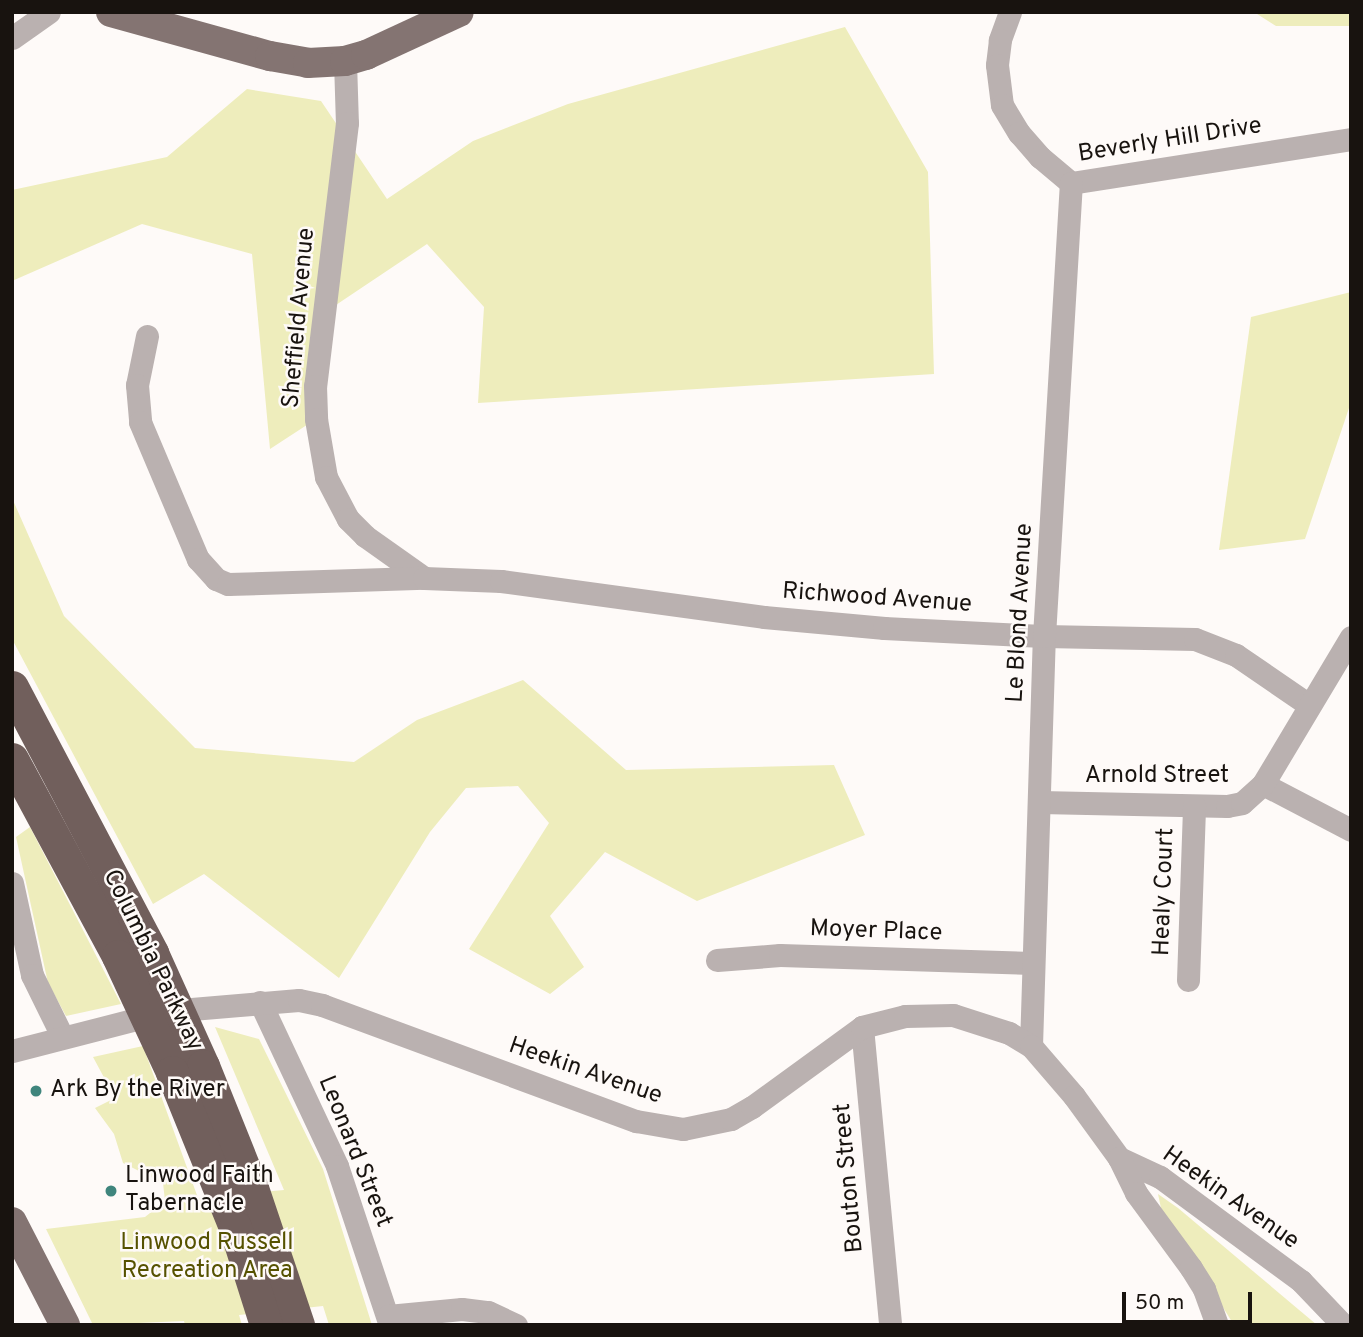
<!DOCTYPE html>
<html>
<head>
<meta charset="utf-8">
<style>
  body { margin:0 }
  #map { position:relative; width:1363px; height:1337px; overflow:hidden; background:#fefaf8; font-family:Overpass,sans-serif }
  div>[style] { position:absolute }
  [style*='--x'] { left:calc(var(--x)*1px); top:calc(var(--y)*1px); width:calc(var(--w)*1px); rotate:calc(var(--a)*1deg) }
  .green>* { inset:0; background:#eeedbc }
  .minor>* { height:23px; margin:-11.5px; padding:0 11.5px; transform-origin:11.5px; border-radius:11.5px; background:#bab1b0 }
  .major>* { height:30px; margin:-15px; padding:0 15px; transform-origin:15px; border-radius:15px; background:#847472 }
  .highway>* { height:33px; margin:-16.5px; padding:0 16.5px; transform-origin:16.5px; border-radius:16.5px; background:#715f5c }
  .dots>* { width:19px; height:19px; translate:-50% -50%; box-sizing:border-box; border:4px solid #fefaf8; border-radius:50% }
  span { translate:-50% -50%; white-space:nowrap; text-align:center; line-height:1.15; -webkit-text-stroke:5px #fefaf8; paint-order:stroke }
  .street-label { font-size:24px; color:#18130f }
  .poi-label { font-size:24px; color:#18130f }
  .left { translate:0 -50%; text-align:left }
  .park-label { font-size:24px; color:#565200 }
  .frame { position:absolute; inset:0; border:14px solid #18130f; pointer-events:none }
  .scale { position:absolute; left:1122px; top:1292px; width:130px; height:32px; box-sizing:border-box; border:4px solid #18130f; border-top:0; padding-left:9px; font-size:21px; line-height:24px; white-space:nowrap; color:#18130f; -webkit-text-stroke:5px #fefaf8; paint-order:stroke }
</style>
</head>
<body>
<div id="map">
  <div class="green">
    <i style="clip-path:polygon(1254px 12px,1351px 12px,1351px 26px,1276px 26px)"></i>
    <i style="clip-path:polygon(845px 27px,928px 172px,934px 374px,478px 403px,484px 307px,427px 244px,324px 313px,316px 419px,270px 449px,252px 254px,142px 224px,12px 281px,12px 190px,167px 157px,247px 89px,321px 101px,387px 199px,473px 141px,568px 104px)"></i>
    <i style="clip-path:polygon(1351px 292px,1351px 402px,1305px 539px,1219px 550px,1251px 317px)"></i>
    <i style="clip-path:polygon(12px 498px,64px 616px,195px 748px,354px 762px,417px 720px,523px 680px,626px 770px,834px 765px,865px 835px,697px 901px,605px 852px,550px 916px,584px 967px,550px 994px,469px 949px,549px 823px,518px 786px,466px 788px,430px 832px,339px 978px,204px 874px,153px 904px,12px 639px)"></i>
    <i style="clip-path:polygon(30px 827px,121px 1004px,66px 1016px,48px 983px,16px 837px)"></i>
    <i style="clip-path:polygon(215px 1027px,259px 1039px,323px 1169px,372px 1325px,329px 1325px,323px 1306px,239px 1315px,242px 1325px,185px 1325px,184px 1321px,93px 1325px,46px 1229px,145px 1217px,165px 1201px,163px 1183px,123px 1163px,114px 1134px,95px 1108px,115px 1098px,93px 1057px,143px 1046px,198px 1198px,284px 1190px)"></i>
    <i style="clip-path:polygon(1158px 1194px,1178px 1208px,1317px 1325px,1234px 1325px,1161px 1208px)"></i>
  </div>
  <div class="minor">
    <i style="--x:1010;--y:12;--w:30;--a:110"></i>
    <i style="--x:1000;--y:40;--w:25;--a:97"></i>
    <i style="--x:997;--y:65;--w:40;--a:82.9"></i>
    <i style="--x:1002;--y:105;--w:33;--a:59"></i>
    <i style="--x:1019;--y:133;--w:32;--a:49"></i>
    <i style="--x:1040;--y:157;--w:40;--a:40"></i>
    <i style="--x:1071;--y:183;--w:283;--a:-8.9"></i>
    <i style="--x:12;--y:38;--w:45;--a:-35.1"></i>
    <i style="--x:345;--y:61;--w:62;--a:88.2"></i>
    <i style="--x:347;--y:123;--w:265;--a:96.9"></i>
    <i style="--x:315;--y:386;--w:33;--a:88"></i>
    <i style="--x:316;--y:419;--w:59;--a:80.2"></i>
    <i style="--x:326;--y:477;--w:47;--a:62.4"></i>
    <i style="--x:348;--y:519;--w:24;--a:45"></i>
    <i style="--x:365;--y:536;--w:72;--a:35.4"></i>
    <i style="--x:147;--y:336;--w:50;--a:101.5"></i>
    <i style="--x:137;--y:385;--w:37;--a:85"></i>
    <i style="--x:140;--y:422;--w:149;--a:67.1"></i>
    <i style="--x:198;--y:559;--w:27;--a:48"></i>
    <i style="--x:216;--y:579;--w:13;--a:23"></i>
    <i style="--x:228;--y:584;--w:196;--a:-1.8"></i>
    <i style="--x:424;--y:578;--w:77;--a:2.2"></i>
    <i style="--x:501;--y:581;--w:265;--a:7.8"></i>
    <i style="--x:764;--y:617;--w:121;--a:5.2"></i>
    <i style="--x:884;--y:628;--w:160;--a:2.9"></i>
    <i style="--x:1044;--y:636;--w:151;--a:1.1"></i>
    <i style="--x:1195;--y:639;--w:44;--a:21.3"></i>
    <i style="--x:1236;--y:655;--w:88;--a:34.4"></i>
    <i style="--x:1263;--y:784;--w:99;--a:27.6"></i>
    <i style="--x:1040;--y:802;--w:187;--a:1.2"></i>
    <i style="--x:1227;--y:806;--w:15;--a:-11"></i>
    <i style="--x:1242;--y:803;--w:28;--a:-42"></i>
    <i style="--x:1263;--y:784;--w:171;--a:-59.1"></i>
    <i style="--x:12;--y:883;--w:94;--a:77.7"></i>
    <i style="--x:32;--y:975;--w:68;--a:63.8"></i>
    <i style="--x:717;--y:960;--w:63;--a:-4.5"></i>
    <i style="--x:780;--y:955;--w:253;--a:1.8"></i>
    <i style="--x:1188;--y:980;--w:174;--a:-88"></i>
    <i style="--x:260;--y:1002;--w:181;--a:64.8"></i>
    <i style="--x:337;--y:1166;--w:168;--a:71.6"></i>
    <i style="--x:862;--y:1027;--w:299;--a:84.6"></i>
    <i style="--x:1031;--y:1046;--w:410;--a:-88.2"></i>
    <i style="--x:1044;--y:636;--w:454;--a:-86.6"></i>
    <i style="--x:12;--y:1051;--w:161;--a:-14.4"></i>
    <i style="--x:168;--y:1011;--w:131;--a:-4.8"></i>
    <i style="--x:299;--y:1000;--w:24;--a:12"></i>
    <i style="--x:322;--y:1005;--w:335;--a:20.3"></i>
    <i style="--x:636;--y:1121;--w:48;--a:9.7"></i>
    <i style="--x:683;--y:1129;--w:49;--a:-11.8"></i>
    <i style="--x:731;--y:1119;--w:24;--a:-30"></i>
    <i style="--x:752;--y:1107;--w:136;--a:-36"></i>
    <i style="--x:862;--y:1027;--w:44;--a:-14.3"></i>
    <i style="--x:905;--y:1016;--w:48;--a:-1.2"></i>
    <i style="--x:953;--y:1015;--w:59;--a:17.8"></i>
    <i style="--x:1009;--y:1033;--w:26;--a:31"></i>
    <i style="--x:1031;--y:1046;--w:66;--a:49.3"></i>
    <i style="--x:1074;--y:1096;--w:77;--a:54"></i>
    <i style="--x:1119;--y:1158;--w:45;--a:24.9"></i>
    <i style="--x:1160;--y:1177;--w:175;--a:36.4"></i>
    <i style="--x:1301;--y:1281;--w:61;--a:46.3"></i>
    <i style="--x:1119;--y:1158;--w:39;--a:64"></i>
    <i style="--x:1136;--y:1193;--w:93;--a:53.7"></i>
    <i style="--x:1191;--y:1268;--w:25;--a:58"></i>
    <i style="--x:1204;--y:1289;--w:38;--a:70"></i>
    <i style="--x:388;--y:1316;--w:74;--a:-5.4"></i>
    <i style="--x:462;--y:1309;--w:26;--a:7"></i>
    <i style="--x:488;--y:1312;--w:31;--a:25"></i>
  </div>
  <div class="major">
    <i style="--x:111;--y:12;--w:165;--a:15.5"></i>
    <i style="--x:270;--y:56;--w:39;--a:10"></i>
    <i style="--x:308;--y:63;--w:37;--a:-3"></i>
    <i style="--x:345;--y:61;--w:22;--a:-16"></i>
    <i style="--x:366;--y:55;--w:102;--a:-24.8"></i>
    <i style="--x:12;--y:1222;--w:116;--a:62.8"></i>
  </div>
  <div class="highway">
    <i style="--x:12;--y:687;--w:301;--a:62.2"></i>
    <i style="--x:152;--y:953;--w:124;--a:65.7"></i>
    <i style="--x:203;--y:1066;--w:131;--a:68.1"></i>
    <i style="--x:252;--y:1188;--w:145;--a:71.4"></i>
    <i style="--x:12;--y:759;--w:224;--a:61.7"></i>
    <i style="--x:118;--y:956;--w:128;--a:65"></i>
    <i style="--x:172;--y:1072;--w:167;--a:67.9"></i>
    <i style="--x:235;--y:1227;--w:103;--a:72.4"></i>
  </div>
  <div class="dots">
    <i style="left:36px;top:1091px;background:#3f857d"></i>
    <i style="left:111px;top:1191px;background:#3f857d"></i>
  </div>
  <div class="street-label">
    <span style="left:1170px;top:141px;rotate:-9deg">Beverly Hill Drive</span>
    <span style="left:300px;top:318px;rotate:-85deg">Sheffield Avenue</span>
    <span style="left:877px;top:599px;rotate:4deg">Richwood Avenue</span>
    <span style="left:1021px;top:613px;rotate:-87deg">Le Blond Avenue</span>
    <span style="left:1157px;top:777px">Arnold Street</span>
    <span style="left:1165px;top:892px;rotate:-88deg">Healy Court</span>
    <span style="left:876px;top:932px;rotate:2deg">Moyer Place</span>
    <span style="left:152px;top:961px;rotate:64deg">Columbia Parkway</span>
    <span style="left:585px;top:1072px;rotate:19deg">Heekin Avenue</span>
    <span style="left:354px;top:1152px;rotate:68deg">Leonard Street</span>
    <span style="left:850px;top:1178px;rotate:-95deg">Bouton Street</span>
    <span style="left:1230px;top:1199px;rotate:35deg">Heekin Avenue</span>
  </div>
  <div class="poi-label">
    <span class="left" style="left:50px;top:1091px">Ark By the River</span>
    <span class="left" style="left:125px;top:1191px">Linwood Faith<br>Tabernacle</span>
  </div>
  <div class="park-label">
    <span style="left:207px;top:1258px">Linwood Russell<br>Recreation Area</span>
  </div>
  <div class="frame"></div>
  <div class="scale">50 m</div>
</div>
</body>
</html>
